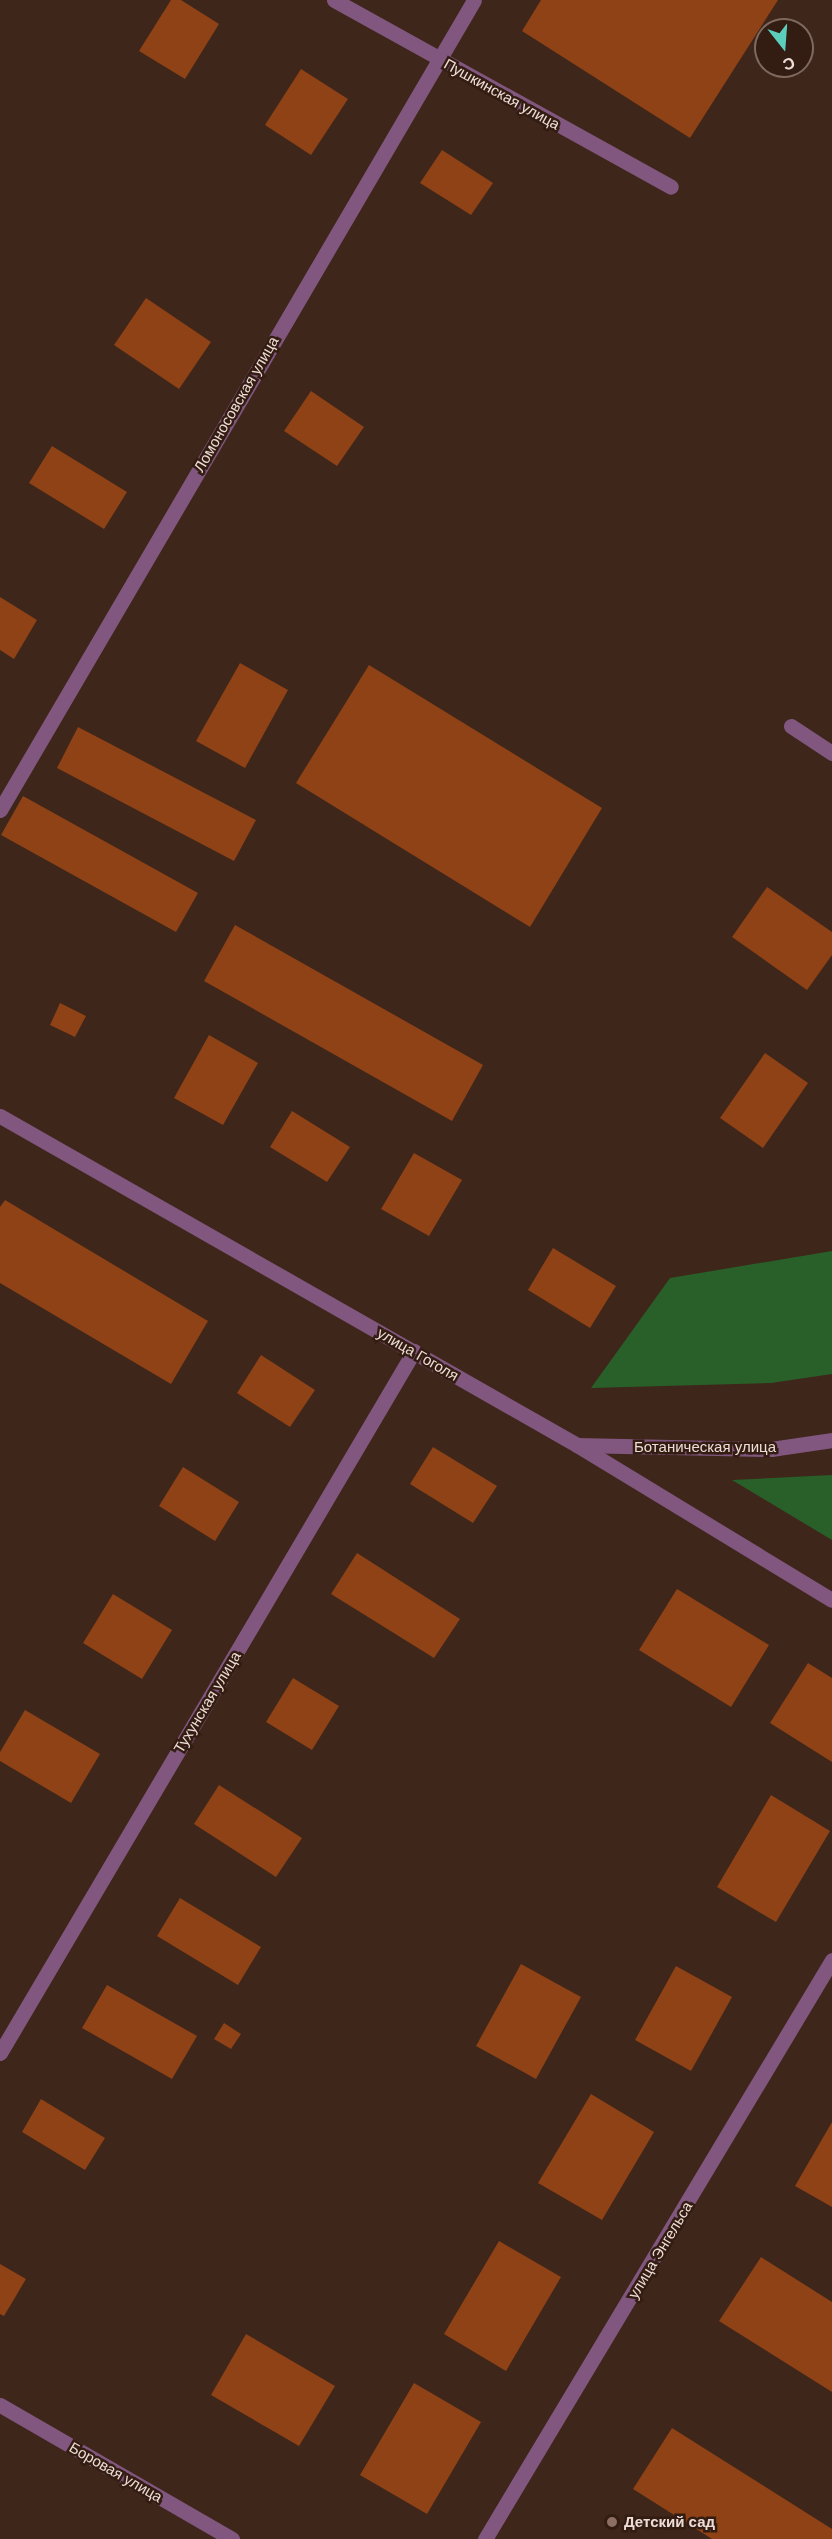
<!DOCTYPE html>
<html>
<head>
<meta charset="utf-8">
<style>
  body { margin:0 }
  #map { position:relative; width:832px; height:2539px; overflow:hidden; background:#3e261b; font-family:Arial,sans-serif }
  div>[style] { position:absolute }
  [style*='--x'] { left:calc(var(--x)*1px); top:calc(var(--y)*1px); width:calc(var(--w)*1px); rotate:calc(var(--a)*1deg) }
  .green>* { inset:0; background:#296029 }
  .building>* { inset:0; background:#8e4215 }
  .service>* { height:15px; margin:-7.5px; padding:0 7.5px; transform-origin:7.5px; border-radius:7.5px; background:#81577f }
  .minor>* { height:15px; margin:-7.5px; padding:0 7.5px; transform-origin:7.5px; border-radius:7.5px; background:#81577f }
  .tertiary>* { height:15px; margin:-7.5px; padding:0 7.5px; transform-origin:7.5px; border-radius:7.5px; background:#81577f }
  .dots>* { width:16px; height:16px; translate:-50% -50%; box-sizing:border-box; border:3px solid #331c12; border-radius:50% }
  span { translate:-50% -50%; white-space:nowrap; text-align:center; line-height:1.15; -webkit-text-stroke:5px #331c12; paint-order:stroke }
  .street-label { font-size:15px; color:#eeddd6 }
  .poi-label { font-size:15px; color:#eeddd6; font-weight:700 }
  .left { translate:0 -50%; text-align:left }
  .north { position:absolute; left:754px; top:18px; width:60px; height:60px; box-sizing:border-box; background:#331c12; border:2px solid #7e6960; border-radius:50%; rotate:163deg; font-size:16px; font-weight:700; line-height:24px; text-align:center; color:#eeddd6 }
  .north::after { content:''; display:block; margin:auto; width:21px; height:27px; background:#5bcebc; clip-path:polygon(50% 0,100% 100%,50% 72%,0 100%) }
</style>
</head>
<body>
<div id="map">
  <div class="green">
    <i style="clip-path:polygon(832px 1251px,832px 1374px,771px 1383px,591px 1388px,670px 1278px)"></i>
    <i style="clip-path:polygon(832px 1475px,832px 1540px,732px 1480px)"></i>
  </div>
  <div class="building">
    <i style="clip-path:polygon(171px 0,181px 0,219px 24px,185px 79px,139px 51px)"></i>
    <i style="clip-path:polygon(541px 0,778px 0,690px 138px,522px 31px)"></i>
    <i style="clip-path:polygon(301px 69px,348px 99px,311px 155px,265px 125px)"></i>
    <i style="clip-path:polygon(442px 150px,493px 183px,471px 215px,420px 183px)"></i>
    <i style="clip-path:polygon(146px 298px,211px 342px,179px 389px,114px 345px)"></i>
    <i style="clip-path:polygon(311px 391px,364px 427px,337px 466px,284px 431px)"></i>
    <i style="clip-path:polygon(52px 446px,127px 492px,104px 529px,29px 483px)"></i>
    <i style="clip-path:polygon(0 597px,37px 620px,14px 659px,0 650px)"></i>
    <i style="clip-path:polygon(240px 663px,288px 690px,245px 768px,196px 741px)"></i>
    <i style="clip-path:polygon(369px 665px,602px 808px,530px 927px,296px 783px)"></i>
    <i style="clip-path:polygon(78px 727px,256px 820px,234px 861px,57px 768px)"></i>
    <i style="clip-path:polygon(23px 796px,198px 893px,176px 932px,1px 835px)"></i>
    <i style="clip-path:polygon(767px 887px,832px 932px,832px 955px,807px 990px,732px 937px)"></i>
    <i style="clip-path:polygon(235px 925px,483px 1065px,452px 1121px,204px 981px)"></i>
    <i style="clip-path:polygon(60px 1003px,86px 1016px,75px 1037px,50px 1025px)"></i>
    <i style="clip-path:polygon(209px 1035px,258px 1063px,223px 1125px,174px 1098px)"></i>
    <i style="clip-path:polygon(765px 1053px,808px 1083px,763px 1148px,720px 1118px)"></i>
    <i style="clip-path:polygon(292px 1111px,350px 1147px,327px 1182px,270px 1147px)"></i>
    <i style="clip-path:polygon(414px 1153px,462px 1180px,429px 1236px,381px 1209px)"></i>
    <i style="clip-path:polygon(5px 1200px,208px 1321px,171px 1384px,0 1283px,0 1207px)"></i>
    <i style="clip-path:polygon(553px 1248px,616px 1286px,590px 1328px,528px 1290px)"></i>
    <i style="clip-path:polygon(261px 1355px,315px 1390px,290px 1427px,237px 1393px)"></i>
    <i style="clip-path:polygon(433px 1447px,497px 1486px,473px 1523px,410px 1484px)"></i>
    <i style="clip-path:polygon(183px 1467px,239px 1502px,215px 1541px,159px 1506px)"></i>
    <i style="clip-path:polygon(357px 1553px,460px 1619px,434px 1658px,331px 1594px)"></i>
    <i style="clip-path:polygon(677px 1589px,769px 1645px,731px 1707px,639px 1650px)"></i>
    <i style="clip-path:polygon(113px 1594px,172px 1630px,142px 1679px,83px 1643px)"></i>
    <i style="clip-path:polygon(808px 1663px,832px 1678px,832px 1762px,770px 1723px)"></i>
    <i style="clip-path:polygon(293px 1678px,339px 1706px,312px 1750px,266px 1722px)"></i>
    <i style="clip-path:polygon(25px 1710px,100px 1754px,71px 1803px,0 1761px,0 1752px)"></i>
    <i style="clip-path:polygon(219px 1785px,302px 1838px,276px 1877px,194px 1824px)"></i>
    <i style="clip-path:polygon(771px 1795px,830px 1831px,776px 1922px,717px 1887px)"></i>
    <i style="clip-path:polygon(180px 1898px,261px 1947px,238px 1985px,157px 1936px)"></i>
    <i style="clip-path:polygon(521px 1964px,581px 1997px,536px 2079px,476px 2046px)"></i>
    <i style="clip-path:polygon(676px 1966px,732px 1997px,691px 2071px,635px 2040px)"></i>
    <i style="clip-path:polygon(107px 1985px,197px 2036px,172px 2079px,82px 2028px)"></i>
    <i style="clip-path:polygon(224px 2023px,241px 2034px,231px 2049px,214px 2039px)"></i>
    <i style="clip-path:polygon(591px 2094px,654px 2132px,602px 2220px,538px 2183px)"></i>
    <i style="clip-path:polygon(41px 2099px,105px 2138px,85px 2170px,22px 2132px)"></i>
    <i style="clip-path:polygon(832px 2122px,832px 2207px,795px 2186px)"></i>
    <i style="clip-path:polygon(499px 2241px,561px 2277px,506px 2371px,444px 2334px)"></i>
    <i style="clip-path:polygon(761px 2257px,832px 2302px,832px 2392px,719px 2321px)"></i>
    <i style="clip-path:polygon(0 2264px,26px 2279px,4px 2316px,0 2314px)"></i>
    <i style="clip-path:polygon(246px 2334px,335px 2386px,299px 2446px,211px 2395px)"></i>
    <i style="clip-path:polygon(414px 2383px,481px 2422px,427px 2514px,360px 2475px)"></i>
    <i style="clip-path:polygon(672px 2428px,832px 2529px,832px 2539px,712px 2539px,633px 2489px)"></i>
  </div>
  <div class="service">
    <i style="--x:791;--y:726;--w:49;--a:33.4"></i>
  </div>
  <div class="minor">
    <i style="--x:334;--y:0;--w:385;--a:29"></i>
    <i style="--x:0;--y:810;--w:938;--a:-59.66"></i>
    <i style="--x:0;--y:2053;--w:815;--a:-59.47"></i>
    <i style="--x:0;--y:2405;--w:268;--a:30"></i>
  </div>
  <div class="tertiary">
    <i style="--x:0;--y:1116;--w:664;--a:29.69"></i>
    <i style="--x:577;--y:1445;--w:298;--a:31.3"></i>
    <i style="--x:577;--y:1445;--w:194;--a:1.2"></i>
    <i style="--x:771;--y:1449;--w:62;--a:-8.4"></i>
    <i style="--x:485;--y:2539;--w:675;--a:-59.07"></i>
  </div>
  <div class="dots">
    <i style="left:612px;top:2522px;background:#8d6e63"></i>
  </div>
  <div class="street-label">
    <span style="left:502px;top:94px;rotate:29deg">Пушкинская улица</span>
    <span style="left:236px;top:404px;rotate:-60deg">Ломоносовская улица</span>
    <span style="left:418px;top:1354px;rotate:30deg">улица Гоголя</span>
    <span style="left:705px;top:1447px">Ботаническая улица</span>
    <span style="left:207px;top:1702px;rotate:-59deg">Тухунская улица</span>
    <span style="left:660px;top:2250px;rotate:-59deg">улица Энгельса</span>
    <span style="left:116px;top:2472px;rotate:30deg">Боровая улица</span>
  </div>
  <div class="poi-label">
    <span class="left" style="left:624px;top:2522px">Детский сад</span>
  </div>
  <div class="north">С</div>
</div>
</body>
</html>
